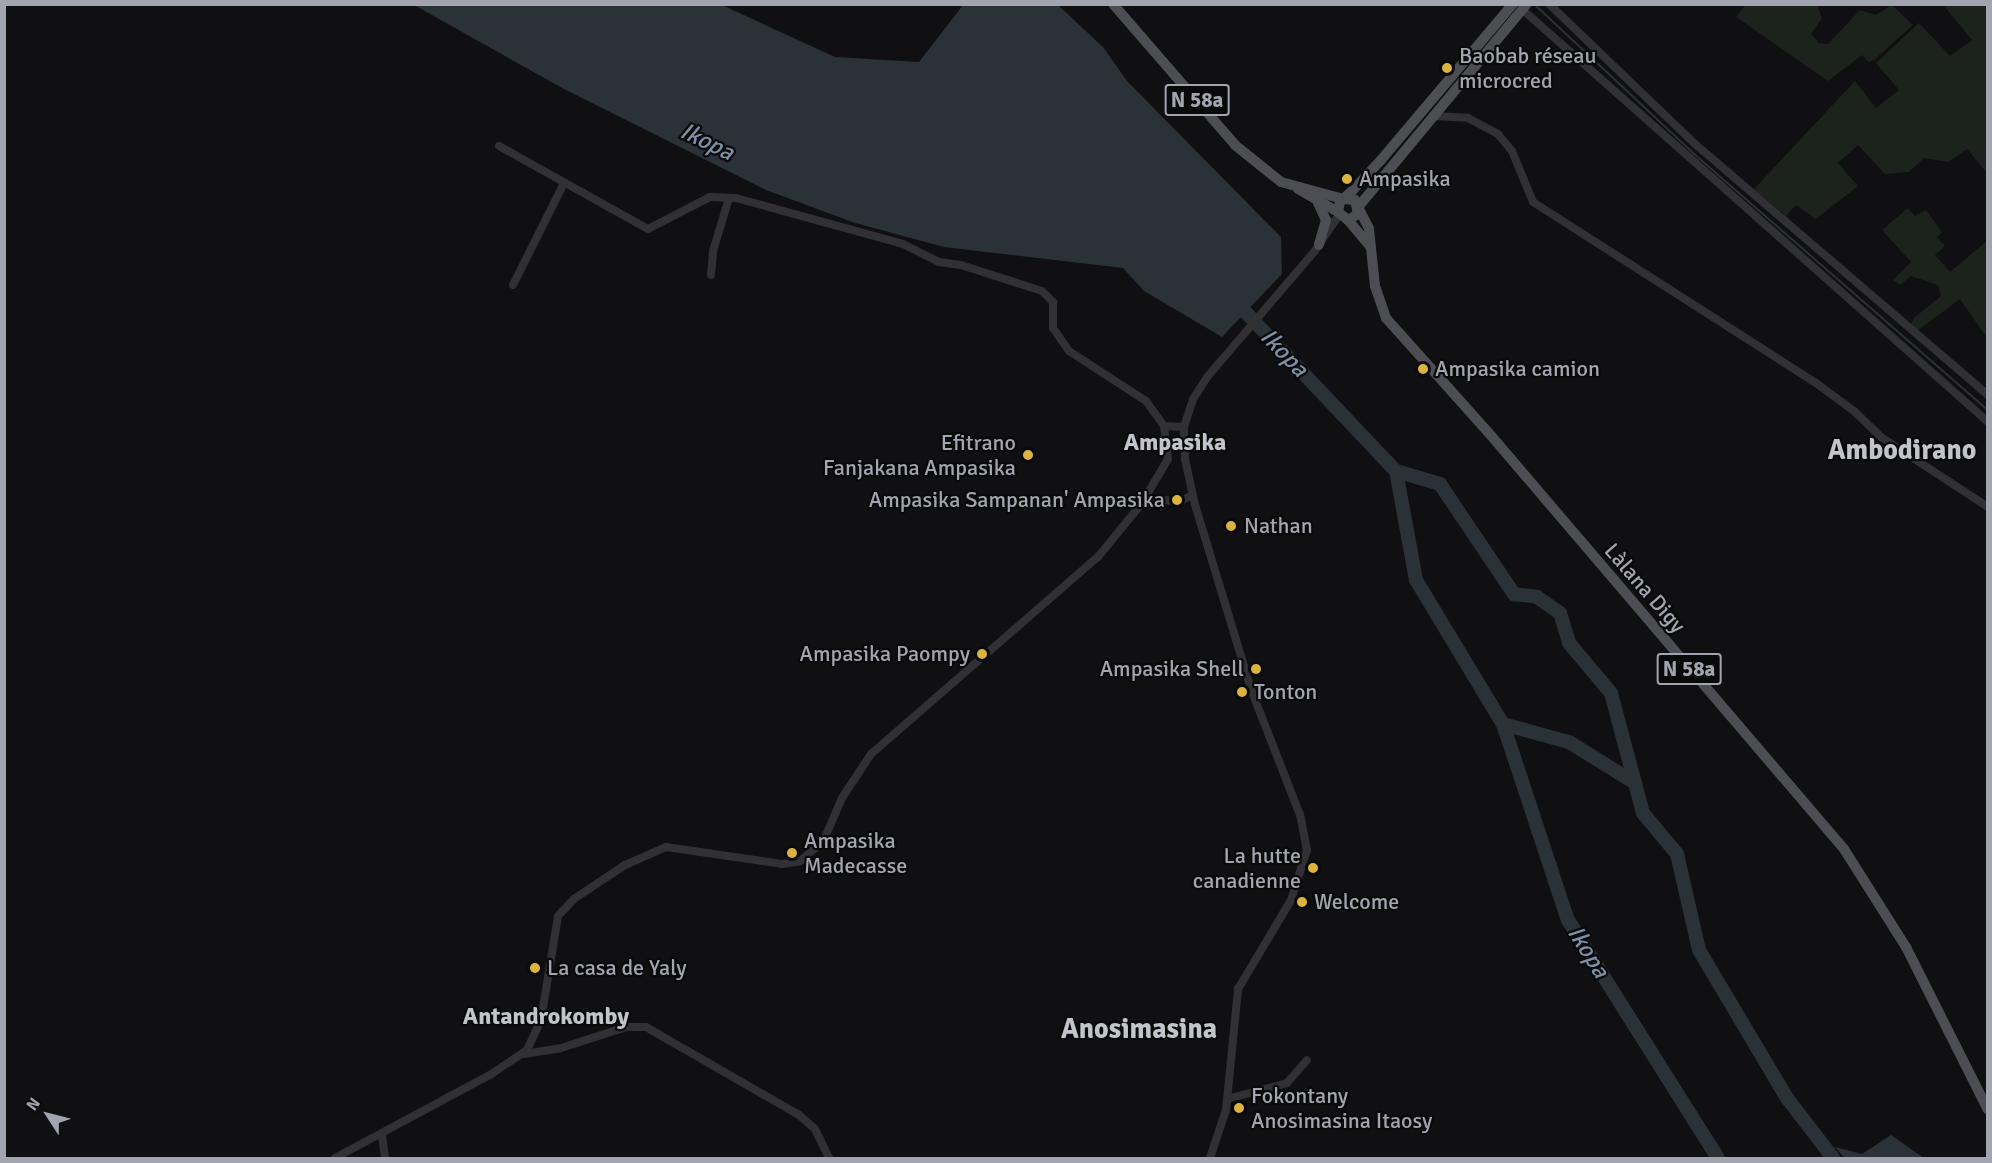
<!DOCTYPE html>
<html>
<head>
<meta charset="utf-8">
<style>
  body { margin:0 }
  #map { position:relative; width:1992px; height:1163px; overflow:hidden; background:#100f11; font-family:Signika,sans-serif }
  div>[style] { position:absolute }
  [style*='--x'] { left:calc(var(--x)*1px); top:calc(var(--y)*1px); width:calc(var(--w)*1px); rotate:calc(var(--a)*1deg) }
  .green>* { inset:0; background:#1c231d }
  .water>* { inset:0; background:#2a3137 }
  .stream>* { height:2px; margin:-1px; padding:0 1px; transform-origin:1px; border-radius:1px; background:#2a3137 }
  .river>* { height:14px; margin:-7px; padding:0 7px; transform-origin:7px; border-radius:7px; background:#2a3137 }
  .minor>* { height:8px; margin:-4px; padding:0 4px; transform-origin:4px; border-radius:4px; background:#313135 }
  .major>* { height:10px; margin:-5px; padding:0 5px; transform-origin:5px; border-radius:5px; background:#4d4e54 }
  .dots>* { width:16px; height:16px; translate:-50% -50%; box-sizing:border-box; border:3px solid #0b0a0b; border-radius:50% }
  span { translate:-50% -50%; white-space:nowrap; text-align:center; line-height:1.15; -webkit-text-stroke:4.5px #0b0a0b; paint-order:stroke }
  .shield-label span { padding:2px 4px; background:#0b0a0b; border:2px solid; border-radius:4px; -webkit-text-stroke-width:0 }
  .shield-label { font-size:21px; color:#a2a5b0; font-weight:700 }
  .poi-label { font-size:22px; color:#a2a5b0 }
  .left { translate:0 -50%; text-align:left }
  .right { translate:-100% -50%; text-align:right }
  .street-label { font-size:22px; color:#a2a5b0 }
  .water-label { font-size:24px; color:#7c90a8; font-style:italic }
  .neighbourhood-label { font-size:24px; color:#c2c4cc; font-weight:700 }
  .district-label { font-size:28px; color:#c2c4cc; font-weight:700 }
  .frame { position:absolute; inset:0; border:6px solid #a2a5b0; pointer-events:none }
  .north { position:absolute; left:18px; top:1085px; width:60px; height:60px; -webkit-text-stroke:4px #0b0a0b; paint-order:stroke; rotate:306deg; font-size:16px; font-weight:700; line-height:24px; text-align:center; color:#a2a5b0 }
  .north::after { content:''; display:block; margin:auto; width:21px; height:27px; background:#a2a5b0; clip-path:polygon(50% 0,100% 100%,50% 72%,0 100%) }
</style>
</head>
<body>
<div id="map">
  <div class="green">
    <i style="clip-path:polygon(1746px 4px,1821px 5px,1818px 8px,1822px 18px,1811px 34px,1819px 43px,1828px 44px,1860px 10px,1876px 15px,1892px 5px,1913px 25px,1875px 59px,1869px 62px,1862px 55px,1828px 81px,1736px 17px)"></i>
    <i style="clip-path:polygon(1943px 5px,1987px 5px,1987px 173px,1967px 149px,1948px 162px,1924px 158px,1909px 172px,1885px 174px,1858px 145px,1838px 163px,1858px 186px,1816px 219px,1796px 205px,1786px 216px,1754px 189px,1855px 81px,1876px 108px,1899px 90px,1876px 63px,1919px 23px,1950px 56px,1972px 40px)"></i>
    <i style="clip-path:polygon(1908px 208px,1915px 216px,1926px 210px,1942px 232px,1937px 237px,1945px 246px,1935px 255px,1950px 272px,1987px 241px,1987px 338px,1960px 299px,1917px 331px,1911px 325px,1914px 318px,1941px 296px,1938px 285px,1911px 276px,1900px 285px,1893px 280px,1911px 262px,1882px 230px)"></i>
  </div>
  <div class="water">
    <i style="clip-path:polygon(414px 5px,722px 5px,835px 57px,919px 62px,963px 5px,1058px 5px,1103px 47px,1127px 81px,1281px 237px,1282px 274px,1222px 337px,1144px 291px,1123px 268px,944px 247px,855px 223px,766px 190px,562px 88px)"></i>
    <i style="clip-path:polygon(1891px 1135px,1924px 1158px,1844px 1158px,1835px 1147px,1862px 1154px)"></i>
  </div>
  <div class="stream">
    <i style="--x:1534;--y:4;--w:218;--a:43.1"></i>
    <i style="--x:1693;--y:153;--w:391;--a:41.1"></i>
  </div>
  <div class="river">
    <i style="--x:1235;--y:301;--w:234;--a:46.6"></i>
    <i style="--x:1396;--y:471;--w:46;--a:16.5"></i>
    <i style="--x:1440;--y:484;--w:133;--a:56.1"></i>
    <i style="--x:1514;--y:594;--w:23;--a:7"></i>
    <i style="--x:1537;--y:597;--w:28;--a:35"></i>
    <i style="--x:1560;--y:613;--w:31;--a:73"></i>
    <i style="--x:1569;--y:643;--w:65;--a:50"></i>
    <i style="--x:1611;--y:693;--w:124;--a:75.1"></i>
    <i style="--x:1643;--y:813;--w:53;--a:50.3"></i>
    <i style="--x:1677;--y:854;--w:98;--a:77.1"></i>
    <i style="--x:1699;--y:950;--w:172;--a:59.3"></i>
    <i style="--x:1787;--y:1098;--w:76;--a:52.5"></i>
    <i style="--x:1396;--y:471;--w:111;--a:79.6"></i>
    <i style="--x:1416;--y:580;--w:168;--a:58.9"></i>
    <i style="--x:1503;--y:724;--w:206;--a:71.7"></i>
    <i style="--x:1568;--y:920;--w:281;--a:57.8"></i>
    <i style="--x:1503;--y:724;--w:68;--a:15.3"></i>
    <i style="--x:1569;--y:742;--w:78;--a:31.8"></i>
  </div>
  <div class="minor">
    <i style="--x:1549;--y:4;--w:201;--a:43.8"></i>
    <i style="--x:1694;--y:143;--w:387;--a:40.6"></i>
    <i style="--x:1523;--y:10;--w:621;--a:41.54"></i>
    <i style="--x:1433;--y:116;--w:35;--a:3"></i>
    <i style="--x:1468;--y:118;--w:34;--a:28"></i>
    <i style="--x:1498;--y:134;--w:22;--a:51"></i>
    <i style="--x:1512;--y:151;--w:55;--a:67.6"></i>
    <i style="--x:1533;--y:202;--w:336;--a:32.6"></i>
    <i style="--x:1816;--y:383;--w:47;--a:36.4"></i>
    <i style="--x:1854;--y:411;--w:37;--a:44"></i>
    <i style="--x:1881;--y:437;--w:128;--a:33.2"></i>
    <i style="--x:499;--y:146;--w:171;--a:29.1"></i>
    <i style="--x:648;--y:229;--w:70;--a:-27.3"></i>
    <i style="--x:710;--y:197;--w:26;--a:2"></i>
    <i style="--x:736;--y:198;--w:173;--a:15.4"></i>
    <i style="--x:903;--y:244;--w:40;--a:26.6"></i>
    <i style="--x:939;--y:262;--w:22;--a:8"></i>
    <i style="--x:961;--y:265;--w:85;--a:17.8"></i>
    <i style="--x:1042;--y:291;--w:16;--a:45"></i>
    <i style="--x:1053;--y:302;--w:26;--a:90"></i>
    <i style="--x:1053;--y:328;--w:28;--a:55"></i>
    <i style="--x:1069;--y:351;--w:92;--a:33"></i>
    <i style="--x:1146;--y:401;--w:31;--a:54"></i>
    <i style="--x:1164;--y:426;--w:20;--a:3"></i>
    <i style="--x:711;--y:275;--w:24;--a:-85"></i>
    <i style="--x:713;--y:251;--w:55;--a:-73.2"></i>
    <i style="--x:513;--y:285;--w:114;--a:-63.4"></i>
    <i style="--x:1142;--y:503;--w:15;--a:-16"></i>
    <i style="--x:1156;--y:499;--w:23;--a:7"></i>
    <i style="--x:1179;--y:502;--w:15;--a:-28"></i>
    <i style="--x:524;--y:1054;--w:37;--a:-9"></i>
    <i style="--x:561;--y:1048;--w:68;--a:-17.9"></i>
    <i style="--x:626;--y:1027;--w:20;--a:0"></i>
    <i style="--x:646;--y:1027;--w:177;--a:29.9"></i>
    <i style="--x:799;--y:1115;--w:21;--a:41"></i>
    <i style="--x:815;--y:1129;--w:32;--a:64"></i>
    <i style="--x:1227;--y:1099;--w:62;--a:-14.9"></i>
    <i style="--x:1287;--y:1083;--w:30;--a:-49"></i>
    <i style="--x:382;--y:1134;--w:24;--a:83"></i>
    <i style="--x:335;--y:1158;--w:176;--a:-28.2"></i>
    <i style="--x:490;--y:1075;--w:45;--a:-34"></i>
    <i style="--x:527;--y:1050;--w:33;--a:-65"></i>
    <i style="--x:541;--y:1020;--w:105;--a:-80.7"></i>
    <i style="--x:558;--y:916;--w:23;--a:-47"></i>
    <i style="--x:574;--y:899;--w:61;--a:-33.7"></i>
    <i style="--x:625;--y:865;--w:45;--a:-23.7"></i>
    <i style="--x:666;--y:847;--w:117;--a:8.3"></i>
    <i style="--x:782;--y:864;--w:18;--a:-9"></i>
    <i style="--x:800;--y:861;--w:30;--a:-40"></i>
    <i style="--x:823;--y:842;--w:48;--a:-66.6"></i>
    <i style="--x:842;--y:798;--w:53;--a:-56.6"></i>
    <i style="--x:871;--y:754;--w:301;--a:-41"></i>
    <i style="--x:1098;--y:557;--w:70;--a:-50.8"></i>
    <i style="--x:1142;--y:503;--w:51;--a:-59.4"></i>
    <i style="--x:1168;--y:459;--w:33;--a:-97"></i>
    <i style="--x:1210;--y:1158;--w:51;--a:-71.6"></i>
    <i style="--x:1226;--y:1110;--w:122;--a:-84.3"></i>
    <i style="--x:1238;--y:989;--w:104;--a:-59.2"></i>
    <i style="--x:1291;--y:900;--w:52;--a:-72.3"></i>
    <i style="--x:1307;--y:850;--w:36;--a:-101"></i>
    <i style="--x:1300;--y:815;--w:135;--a:-111.3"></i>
    <i style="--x:1251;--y:689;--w:192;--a:-106.9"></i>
    <i style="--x:1195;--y:505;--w:47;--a:-102.3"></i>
    <i style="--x:1185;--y:459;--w:32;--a:-92"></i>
    <i style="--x:1184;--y:427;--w:29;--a:-72"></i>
    <i style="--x:1193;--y:399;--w:27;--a:-57"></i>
    <i style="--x:1208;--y:376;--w:163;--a:-49.5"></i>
    <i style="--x:1314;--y:252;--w:45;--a:-56"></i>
  </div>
  <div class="major">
    <i style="--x:1113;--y:4;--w:186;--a:49.1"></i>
    <i style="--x:1235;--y:145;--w:59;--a:38.8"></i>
    <i style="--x:1281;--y:182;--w:64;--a:15.3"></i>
    <i style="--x:1343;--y:199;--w:12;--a:5"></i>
    <i style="--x:1355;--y:200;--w:14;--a:78"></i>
    <i style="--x:1358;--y:214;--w:12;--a:149"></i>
    <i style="--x:1348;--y:220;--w:13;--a:-141"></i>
    <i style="--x:1338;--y:212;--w:10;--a:-79"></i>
    <i style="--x:1340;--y:202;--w:4;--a:-45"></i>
    <i style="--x:1343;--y:199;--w:12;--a:-42"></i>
    <i style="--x:1352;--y:191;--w:42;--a:-46.9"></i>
    <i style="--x:1381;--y:160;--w:204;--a:-49.8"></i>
    <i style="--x:1298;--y:189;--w:46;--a:29.9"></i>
    <i style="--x:1318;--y:203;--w:19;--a:65"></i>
    <i style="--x:1326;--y:220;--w:26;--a:106"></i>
    <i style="--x:1359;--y:206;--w:263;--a:-50.3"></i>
    <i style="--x:1359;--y:209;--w:22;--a:63"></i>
    <i style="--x:1369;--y:229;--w:57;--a:84"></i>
    <i style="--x:1375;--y:286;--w:34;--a:71"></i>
    <i style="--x:1386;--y:318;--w:153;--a:48.2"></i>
    <i style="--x:1488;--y:432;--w:548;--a:49.51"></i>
    <i style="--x:1844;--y:849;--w:116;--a:57.7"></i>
    <i style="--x:1906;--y:947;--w:182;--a:63.3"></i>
    <i style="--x:1348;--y:220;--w:33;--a:50"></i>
  </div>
  <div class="dots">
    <i style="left:1447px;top:68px;background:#dcb33c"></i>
    <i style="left:1347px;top:179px;background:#dcb33c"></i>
    <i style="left:1423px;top:369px;background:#dcb33c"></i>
    <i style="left:1028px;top:455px;background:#dcb33c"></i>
    <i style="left:1177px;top:500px;background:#dcb33c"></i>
    <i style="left:1231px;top:526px;background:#dcb33c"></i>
    <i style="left:982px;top:654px;background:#dcb33c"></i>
    <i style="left:1256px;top:669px;background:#dcb33c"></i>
    <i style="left:1242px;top:692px;background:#dcb33c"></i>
    <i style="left:792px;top:853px;background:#dcb33c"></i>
    <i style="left:1313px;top:868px;background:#dcb33c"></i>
    <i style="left:1302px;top:902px;background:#dcb33c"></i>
    <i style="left:535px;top:968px;background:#dcb33c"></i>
    <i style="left:1239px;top:1108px;background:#dcb33c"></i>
  </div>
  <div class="shield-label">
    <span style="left:1197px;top:100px">N 58a</span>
    <span style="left:1689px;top:669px">N 58a</span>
  </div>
  <div class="poi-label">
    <span class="left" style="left:1459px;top:68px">Baobab réseau<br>microcred</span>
    <span class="left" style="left:1359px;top:179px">Ampasika</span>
    <span class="left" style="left:1435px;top:369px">Ampasika camion</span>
    <span class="right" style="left:1016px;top:455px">Efitrano<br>Fanjakana Ampasika</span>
    <span class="right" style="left:1165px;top:500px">Ampasika Sampanan' Ampasika</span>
    <span class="left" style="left:1244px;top:526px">Nathan</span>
    <span class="right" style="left:970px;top:654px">Ampasika Paompy</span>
    <span class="right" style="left:1244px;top:669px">Ampasika Shell</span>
    <span class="left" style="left:1254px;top:692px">Tonton</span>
    <span class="left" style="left:804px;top:853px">Ampasika<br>Madecasse</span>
    <span class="right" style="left:1301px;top:868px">La hutte<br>canadienne</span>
    <span class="left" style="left:1314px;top:902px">Welcome</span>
    <span class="left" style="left:547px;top:968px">La casa de Yaly</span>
    <span class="left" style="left:1251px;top:1108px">Fokontany<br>Anosimasina Itaosy</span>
  </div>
  <div class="street-label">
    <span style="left:1645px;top:588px;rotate:49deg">Làlana Digy</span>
  </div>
  <div class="water-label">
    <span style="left:707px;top:142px;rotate:26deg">Ikopa</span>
    <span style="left:1284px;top:353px;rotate:46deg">Ikopa</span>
    <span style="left:1588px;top:952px;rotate:58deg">Ikopa</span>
  </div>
  <div class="neighbourhood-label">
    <span style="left:1175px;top:443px">Ampasika</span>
    <span style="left:546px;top:1017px">Antandrokomby</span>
  </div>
  <div class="district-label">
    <span style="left:1902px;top:450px">Ambodirano</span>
    <span style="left:1139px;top:1029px">Anosimasina</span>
  </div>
  <div class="frame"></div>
  <div class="north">N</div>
</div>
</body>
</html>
